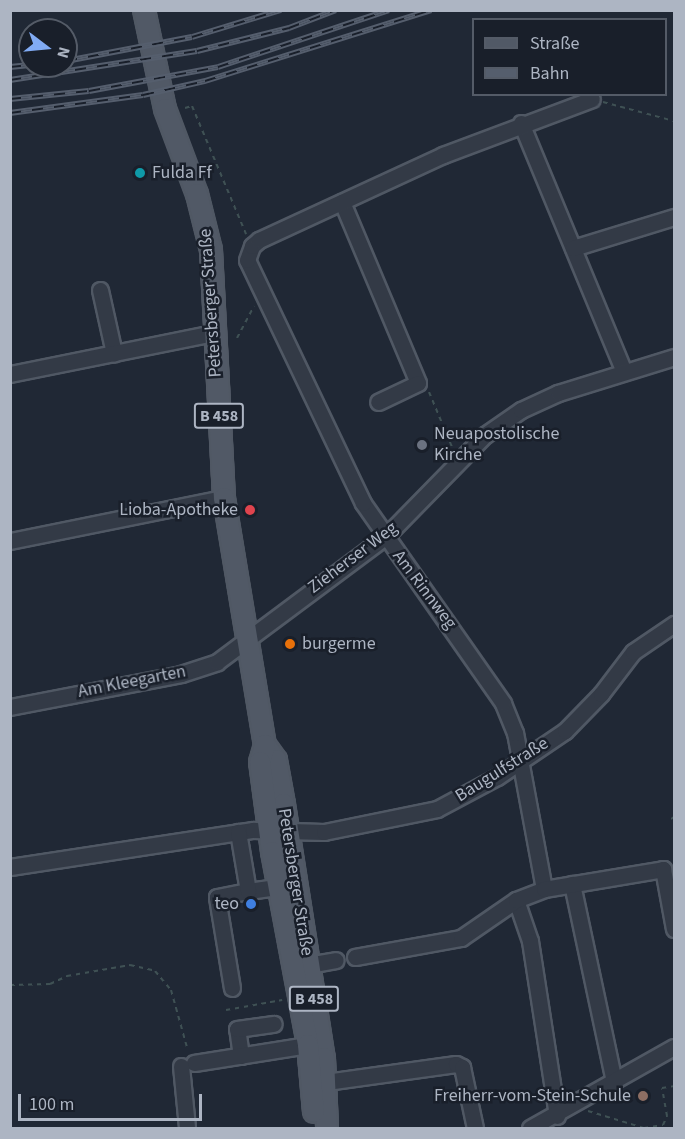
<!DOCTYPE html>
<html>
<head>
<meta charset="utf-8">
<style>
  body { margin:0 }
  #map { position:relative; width:685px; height:1139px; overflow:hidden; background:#202835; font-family:"Source Sans 3",sans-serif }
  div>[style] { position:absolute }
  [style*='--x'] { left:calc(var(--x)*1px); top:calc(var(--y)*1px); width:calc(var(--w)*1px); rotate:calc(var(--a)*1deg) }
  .path>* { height:2px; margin-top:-1px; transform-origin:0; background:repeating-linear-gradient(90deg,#3f5154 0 4.5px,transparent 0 9px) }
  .roads { filter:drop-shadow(2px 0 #505864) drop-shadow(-2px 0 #505864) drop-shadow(0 2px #505864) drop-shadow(0 -2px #505864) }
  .minor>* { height:15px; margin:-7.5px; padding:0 7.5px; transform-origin:7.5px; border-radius:7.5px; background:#333a46 }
  .major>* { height:20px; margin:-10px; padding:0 10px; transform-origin:10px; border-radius:10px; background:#515966 }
  .rail>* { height:6px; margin-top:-3px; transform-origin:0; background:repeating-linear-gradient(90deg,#191f2a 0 11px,#555e6d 0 22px); box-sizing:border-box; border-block:2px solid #555e6d }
  .dots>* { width:16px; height:16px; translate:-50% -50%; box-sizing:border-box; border:3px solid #191f2a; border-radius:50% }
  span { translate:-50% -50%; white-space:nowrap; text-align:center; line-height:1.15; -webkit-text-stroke:5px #191f2a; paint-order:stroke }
  .shield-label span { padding:2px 4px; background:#191f2a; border:2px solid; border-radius:4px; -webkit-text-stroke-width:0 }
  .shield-label { font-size:16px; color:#adb5c3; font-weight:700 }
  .poi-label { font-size:18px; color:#adb5c3 }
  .left { translate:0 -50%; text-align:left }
  .right { translate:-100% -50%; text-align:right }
  .street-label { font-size:18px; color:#adb5c3 }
  .frame { position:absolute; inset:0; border:12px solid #adb5c3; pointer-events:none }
  .legend { position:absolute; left:472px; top:18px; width:195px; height:78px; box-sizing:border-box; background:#191f2a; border:2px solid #545b67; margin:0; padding:8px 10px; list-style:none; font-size:18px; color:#adb5c3 }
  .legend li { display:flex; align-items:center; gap:12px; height:30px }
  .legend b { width:30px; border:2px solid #545b67 }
  .north { position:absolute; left:18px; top:18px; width:60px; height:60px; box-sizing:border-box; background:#191f2a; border:2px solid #545b67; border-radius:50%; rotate:106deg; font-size:16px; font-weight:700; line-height:24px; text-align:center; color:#adb5c3 }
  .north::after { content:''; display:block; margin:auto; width:21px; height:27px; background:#81abf4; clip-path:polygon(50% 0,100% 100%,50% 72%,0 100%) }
  .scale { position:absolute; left:18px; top:1094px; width:184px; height:27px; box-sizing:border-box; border:3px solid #adb5c3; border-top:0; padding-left:8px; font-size:18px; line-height:21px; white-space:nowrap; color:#adb5c3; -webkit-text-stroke:4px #191f2a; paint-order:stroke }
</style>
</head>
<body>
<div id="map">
  <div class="path">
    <i style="--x:603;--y:102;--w:73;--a:15"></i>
    <i style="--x:185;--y:108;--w:7;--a:-16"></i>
    <i style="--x:192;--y:106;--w:139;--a:67.1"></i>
    <i style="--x:237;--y:338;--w:36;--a:-62"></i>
    <i style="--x:429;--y:392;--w:60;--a:67.3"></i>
    <i style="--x:671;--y:819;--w:4;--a:-34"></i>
    <i style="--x:10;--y:985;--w:40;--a:-1.4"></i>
    <i style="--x:50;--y:984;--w:19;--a:-25"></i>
    <i style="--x:67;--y:976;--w:64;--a:-9.9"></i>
    <i style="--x:130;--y:965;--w:26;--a:13"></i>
    <i style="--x:155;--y:971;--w:25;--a:50"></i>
    <i style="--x:171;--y:990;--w:63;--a:74.4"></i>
    <i style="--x:226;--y:1010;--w:57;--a:-10.1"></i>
    <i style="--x:588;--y:1111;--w:59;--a:16.9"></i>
    <i style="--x:644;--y:1128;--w:19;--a:-9"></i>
    <i style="--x:663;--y:1125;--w:10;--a:-66"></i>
    <i style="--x:667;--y:1116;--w:28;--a:-100"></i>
    <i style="--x:662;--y:1088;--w:12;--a:-9"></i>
  </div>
  <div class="roads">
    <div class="minor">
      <i style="--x:521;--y:123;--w:269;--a:67.5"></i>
      <i style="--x:342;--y:202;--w:196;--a:67.2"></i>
      <i style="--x:418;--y:383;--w:44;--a:154.6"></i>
      <i style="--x:573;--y:248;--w:106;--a:-17.1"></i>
      <i style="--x:100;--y:290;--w:65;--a:77.5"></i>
      <i style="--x:10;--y:374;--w:208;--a:-11.4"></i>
      <i style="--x:10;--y:541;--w:218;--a:-11.4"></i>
      <i style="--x:10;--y:707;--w:174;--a:-10.9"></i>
      <i style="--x:181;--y:674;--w:38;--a:-18"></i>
      <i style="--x:217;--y:662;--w:209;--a:-36.7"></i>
      <i style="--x:385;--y:537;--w:143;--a:-45.6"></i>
      <i style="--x:485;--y:435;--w:44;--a:-34.8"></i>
      <i style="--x:521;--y:410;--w:41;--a:-24.7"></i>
      <i style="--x:558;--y:393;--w:121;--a:-17.2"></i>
      <i style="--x:10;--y:867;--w:246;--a:-8.7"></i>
      <i style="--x:253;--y:830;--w:71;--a:1.6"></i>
      <i style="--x:324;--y:832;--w:115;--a:-11.5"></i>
      <i style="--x:437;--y:809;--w:68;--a:-28.1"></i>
      <i style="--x:497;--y:777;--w:82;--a:-34.1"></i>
      <i style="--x:565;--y:731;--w:52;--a:-45.8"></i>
      <i style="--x:601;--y:694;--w:53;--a:-52.7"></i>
      <i style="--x:633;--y:652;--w:50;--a:-34.3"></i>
      <i style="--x:572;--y:884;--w:202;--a:78"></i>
      <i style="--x:544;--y:889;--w:159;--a:-100.5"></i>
      <i style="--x:515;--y:733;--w:32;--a:-112"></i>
      <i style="--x:503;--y:703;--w:244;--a:-125"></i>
      <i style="--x:363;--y:503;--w:269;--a:-115.5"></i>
      <i style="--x:247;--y:260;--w:15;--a:-70"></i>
      <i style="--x:252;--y:246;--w:9;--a:-41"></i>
      <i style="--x:259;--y:240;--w:203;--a:-24.8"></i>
      <i style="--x:443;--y:155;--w:159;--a:-20.6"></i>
      <i style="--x:248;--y:891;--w:29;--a:-8"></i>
      <i style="--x:516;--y:900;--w:43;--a:71.1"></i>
      <i style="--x:530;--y:941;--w:177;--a:81.2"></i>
      <i style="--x:355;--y:957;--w:108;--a:-10.2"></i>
      <i style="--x:461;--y:938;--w:67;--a:-34.6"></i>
      <i style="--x:516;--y:900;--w:30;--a:-21"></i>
      <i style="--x:544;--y:889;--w:121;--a:-9.5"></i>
      <i style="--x:663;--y:869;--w:61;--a:79.6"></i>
      <i style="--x:308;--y:965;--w:28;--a:-10"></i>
      <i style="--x:232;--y:988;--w:92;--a:-99.4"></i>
      <i style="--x:217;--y:897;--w:32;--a:-11"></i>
      <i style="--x:248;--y:891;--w:60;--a:-99.6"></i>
      <i style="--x:241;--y:1056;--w:27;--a:-98"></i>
      <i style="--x:237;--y:1029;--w:37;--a:-8"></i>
      <i style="--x:194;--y:1063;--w:115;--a:-9"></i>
      <i style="--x:181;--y:1066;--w:61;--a:84.4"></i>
      <i style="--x:326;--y:1082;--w:131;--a:-7.9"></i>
      <i style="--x:456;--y:1064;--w:7;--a:27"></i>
      <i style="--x:462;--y:1067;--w:62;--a:78"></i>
      <i style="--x:530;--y:1128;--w:165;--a:-29.4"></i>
    </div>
    <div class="major">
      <i style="--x:144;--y:10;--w:101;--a:78"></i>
      <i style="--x:165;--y:109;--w:91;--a:69.4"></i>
      <i style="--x:197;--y:194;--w:58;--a:76"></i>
      <i style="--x:211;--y:250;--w:248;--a:87"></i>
      <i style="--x:224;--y:498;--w:250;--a:80.6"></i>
      <i style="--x:265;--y:745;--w:19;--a:54"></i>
      <i style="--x:276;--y:760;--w:45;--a:79.7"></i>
      <i style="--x:284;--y:804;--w:257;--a:81.1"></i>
      <i style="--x:324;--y:1058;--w:70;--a:87.5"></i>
      <i style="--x:265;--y:745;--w:18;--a:106"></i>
      <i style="--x:260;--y:762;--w:91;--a:82.4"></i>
      <i style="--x:272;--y:852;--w:196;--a:79.4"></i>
      <i style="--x:308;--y:1045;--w:67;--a:84.9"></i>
    </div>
  </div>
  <div class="rail">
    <i style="--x:66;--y:61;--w:128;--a:-10.8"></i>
    <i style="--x:192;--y:37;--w:93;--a:-16.9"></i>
    <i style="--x:10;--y:67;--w:20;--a:-6"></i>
    <i style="--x:10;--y:80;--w:189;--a:-8.8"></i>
    <i style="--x:197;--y:51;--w:95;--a:-14"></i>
    <i style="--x:289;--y:28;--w:50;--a:-21"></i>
    <i style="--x:10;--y:99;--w:79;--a:-5.8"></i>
    <i style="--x:89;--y:91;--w:131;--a:-10.5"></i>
    <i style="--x:218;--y:67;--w:180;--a:-18.4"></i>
    <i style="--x:10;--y:113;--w:134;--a:-7.7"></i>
    <i style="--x:143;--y:95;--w:64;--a:-12.7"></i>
    <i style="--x:205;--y:81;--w:237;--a:-17.4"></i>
  </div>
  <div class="dots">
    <i style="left:140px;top:173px;background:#0f9aa8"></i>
    <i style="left:422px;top:445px;background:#6b7280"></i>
    <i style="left:250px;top:510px;background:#e0444e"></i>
    <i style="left:290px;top:644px;background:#e8710a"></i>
    <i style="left:251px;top:904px;background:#3f7fe0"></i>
    <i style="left:643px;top:1096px;background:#8d6e63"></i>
  </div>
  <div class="shield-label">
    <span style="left:219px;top:416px">B 458</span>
    <span style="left:314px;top:999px">B 458</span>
  </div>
  <div class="poi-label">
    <span class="left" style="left:152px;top:173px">Fulda Ff</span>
    <span class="left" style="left:434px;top:445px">Neuapostolische<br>Kirche</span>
    <span class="right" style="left:238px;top:510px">Lioba-Apotheke</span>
    <span class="left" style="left:302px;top:644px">burgerme</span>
    <span class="right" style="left:239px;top:904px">teo</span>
    <span class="right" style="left:631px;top:1096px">Freiherr-vom-Stein-Schule</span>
  </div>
  <div class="street-label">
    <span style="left:211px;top:303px;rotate:-94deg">Petersberger Straße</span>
    <span style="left:353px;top:558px;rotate:-37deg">Zieherser Weg</span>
    <span style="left:424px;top:590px;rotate:53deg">Am Rinnweg</span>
    <span style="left:132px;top:682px;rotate:-11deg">Am Kleegarten</span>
    <span style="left:502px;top:770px;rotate:-32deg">Baugulfstraße</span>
    <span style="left:295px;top:882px;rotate:81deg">Petersberger Straße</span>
  </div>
  <div class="frame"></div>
  <ul class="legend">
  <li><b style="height:8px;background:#515966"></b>Straße</li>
  <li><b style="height:8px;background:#555e6d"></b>Bahn</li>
  </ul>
  <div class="north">N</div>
  <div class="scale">100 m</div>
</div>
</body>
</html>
